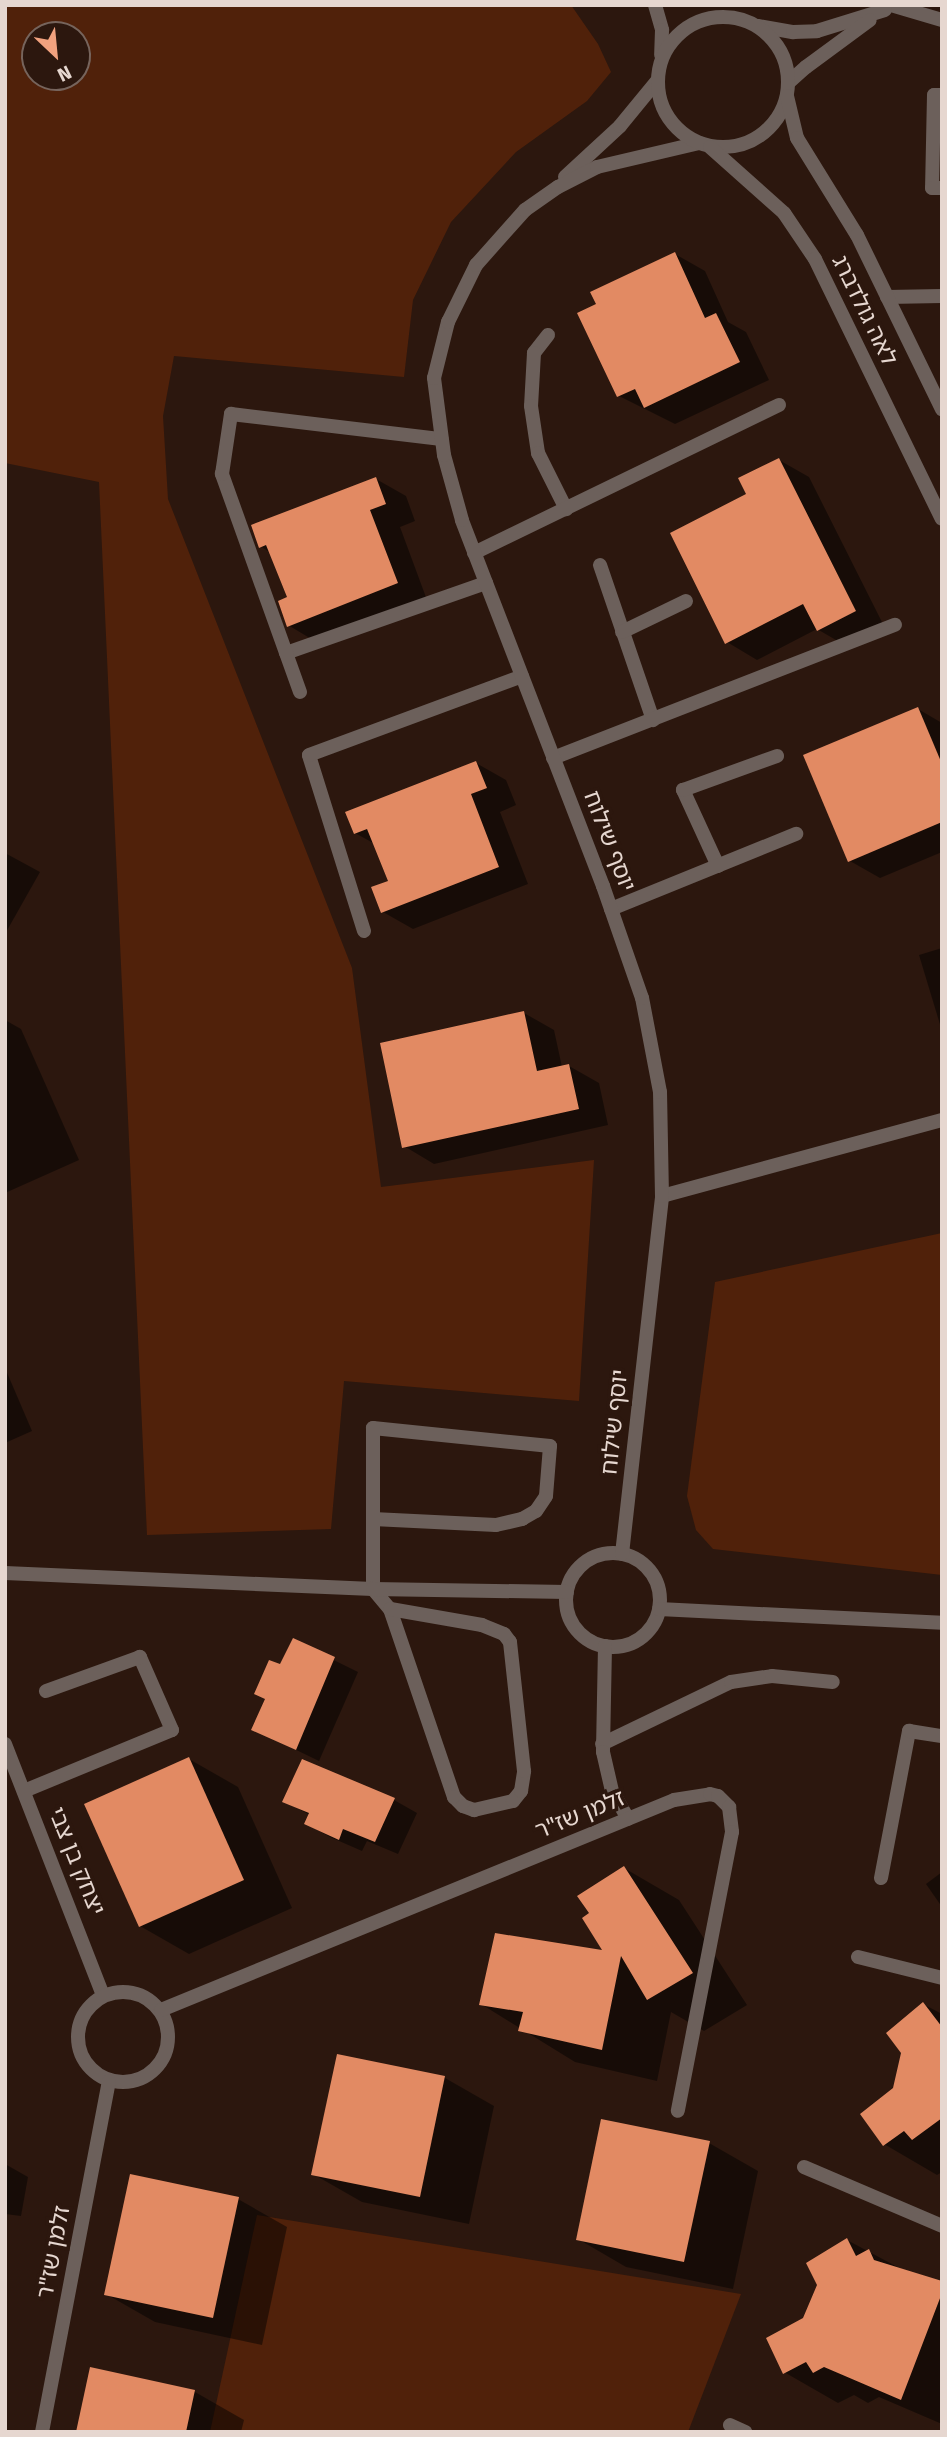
<!DOCTYPE html>
<html>
<head>
<meta charset="utf-8">
<style>
  body { margin:0 }
  #map { position:relative; width:947px; height:2437px; overflow:hidden; background:#2c170e; font-family:"Fira Sans","Noto Sans Hebrew",sans-serif }
  div>[style] { position:absolute }
  [style*='--x'] { left:calc(var(--x)*1px); top:calc(var(--y)*1px); width:calc(var(--w)*1px); rotate:calc(var(--a)*1deg) }
  .green>* { inset:0; background:#50210a }
  .shadow>* { inset:0; background:#0007 }
  .building>* { inset:0; background:#e28a63 }
  .service>* { height:14px; margin:-7px; padding:0 7px; transform-origin:7px; border-radius:7px; background:#6c605b }
  .minor>* { height:14px; margin:-7px; padding:0 7px; transform-origin:7px; border-radius:7px; background:#6c605b }
  .minor>.ring { margin:-7px; padding:0; box-sizing:content-box; background:none; border:14px solid #6c605b; border-radius:50% }
  .tertiary>* { height:14px; margin:-7px; padding:0 7px; transform-origin:7px; border-radius:7px; background:#6c605b }
  .tertiary>.ring { margin:-7px; padding:0; box-sizing:content-box; background:none; border:14px solid #6c605b; border-radius:50% }
  span { translate:-50% -50%; white-space:nowrap; text-align:center; line-height:1.15; -webkit-text-stroke:7px #2c170e; paint-order:stroke }
  .street-label { font-size:23px; color:#e6d7d0 }
  .frame { position:absolute; inset:0; border:7px solid #e6d7d0; pointer-events:none }
  .north { position:absolute; left:21px; top:21px; width:70px; height:70px; box-sizing:border-box; background:#2c170e; border:2px solid #76645c; border-radius:50%; rotate:154deg; font-size:19px; font-weight:700; line-height:28px; text-align:center; color:#e6d7d0 }
  .north::after { content:''; display:block; margin:auto; width:24px; height:32px; background:#f1a17e; clip-path:polygon(50% 0,100% 100%,50% 72%,0 100%) }
</style>
</head>
<body>
<div id="map">
  <div class="green">
    <i style="clip-path:polygon(evenodd,5px 5px,571px 5px,598px 44px,611px 72px,587px 101px,516px 152px,451px 222px,413px 300px,404px 377px,174px 356px,163px 416px,168px 499px,352px 968px,381px 1187px,594px 1160px,579px 1401px,344px 1381px,331px 1529px,147px 1535px,99px 482px,5px 463px,5px 5px,35px 35px,77px 35px,77px 77px,35px 77px,35px 35px)"></i>
    <i style="clip-path:polygon(942px 1233px,942px 1575px,713px 1549px,696px 1530px,687px 1496px,715px 1282px)"></i>
    <i style="clip-path:polygon(257px 2215px,741px 2294px,688px 2432px,210px 2432px)"></i>
  </div>
  <div class="shadow">
    <i style="clip-path:polygon(675px 254px,705px 271px,728px 322px,746px 332px,769px 380px,675px 424px,619px 396px,598px 305px)"></i>
    <i style="clip-path:polygon(779px 460px,809px 477px,885px 628px,848px 647px,817px 629px,757px 660px,727px 642px,748px 495px)"></i>
    <i style="clip-path:polygon(376px 479px,406px 496px,415px 521px,400px 527px,427px 600px,318px 643px,288px 625px,289px 598px,271px 553px,260px 546px)"></i>
    <i style="clip-path:polygon(918px 709px,942px 723px,942px 852px,880px 878px,850px 861px)"></i>
    <i style="clip-path:polygon(476px 763px,506px 780px,516px 805px,500px 812px,528px 884px,413px 929px,383px 912px,390px 882px,375px 844px,355px 833px)"></i>
    <i style="clip-path:polygon(5px 853px,40px 872px,5px 934px)"></i>
    <i style="clip-path:polygon(942px 948px,942px 1031px,919px 955px)"></i>
    <i style="clip-path:polygon(524px 1013px,554px 1030px,562px 1067px,569px 1066px,599px 1083px,608px 1125px,434px 1164px,404px 1146px)"></i>
    <i style="clip-path:polygon(5px 1020px,21px 1029px,79px 1160px,5px 1193px)"></i>
    <i style="clip-path:polygon(5px 1368px,32px 1431px,5px 1443px)"></i>
    <i style="clip-path:polygon(293px 1640px,358px 1672px,319px 1761px,253px 1729px)"></i>
    <i style="clip-path:polygon(189px 1759px,238px 1787px,292px 1908px,189px 1954px,140px 1926px)"></i>
    <i style="clip-path:polygon(394px 1800px,417px 1813px,398px 1854px,367px 1841px,362px 1851px,330px 1837px,307px 1824px,310px 1815px,284px 1801px)"></i>
    <i style="clip-path:polygon(624px 1868px,679px 1900px,747px 2005px,704px 2031px,671px 2012px,657px 2081px,575px 2062px,481px 2004px,605px 1953px,591px 1914px)"></i>
    <i style="clip-path:polygon(942px 1872px,942px 1907px,926px 1884px)"></i>
    <i style="clip-path:polygon(923px 2004px,942px 2014px,942px 2172px,937px 2175px,884px 2144px,895px 2089px)"></i>
    <i style="clip-path:polygon(338px 2056px,445px 2078px,494px 2106px,469px 2224px,362px 2202px,313px 2174px)"></i>
    <i style="clip-path:polygon(709px 2143px,758px 2171px,733px 2289px,626px 2267px,578px 2239px)"></i>
    <i style="clip-path:polygon(5px 2164px,28px 2177px,21px 2216px,5px 2214px)"></i>
    <i style="clip-path:polygon(238px 2199px,287px 2227px,262px 2345px,155px 2322px,106px 2294px)"></i>
    <i style="clip-path:polygon(847px 2240px,905px 2271px,942px 2283px,942px 2424px,879px 2397px,868px 2403px,854px 2395px,838px 2403px,784px 2372px,805px 2319px)"></i>
    <i style="clip-path:polygon(92px 2369px,195px 2392px,244px 2420px,241px 2432px,77px 2432px)"></i>
  </div>
  <div class="building">
    <i style="clip-path:polygon(675px 252px,705px 318px,716px 313px,740px 362px,644px 408px,635px 389px,617px 397px,577px 313px,596px 304px,590px 292px)"></i>
    <i style="clip-path:polygon(779px 458px,856px 611px,817px 631px,803px 604px,725px 644px,670px 533px,746px 494px,738px 478px)"></i>
    <i style="clip-path:polygon(376px 477px,386px 504px,370px 510px,398px 583px,287px 627px,278px 601px,287px 597px,266px 545px,259px 548px,251px 525px)"></i>
    <i style="clip-path:polygon(918px 707px,942px 764px,942px 822px,848px 862px,803px 755px)"></i>
    <i style="clip-path:polygon(476px 761px,487px 788px,471px 794px,499px 867px,381px 913px,371px 887px,388px 881px,367px 829px,354px 834px,345px 812px)"></i>
    <i style="clip-path:polygon(524px 1011px,537px 1071px,569px 1064px,579px 1109px,402px 1148px,380px 1043px)"></i>
    <i style="clip-path:polygon(293px 1638px,335px 1657px,296px 1750px,251px 1730px,265px 1699px,254px 1694px,269px 1660px,280px 1664px)"></i>
    <i style="clip-path:polygon(189px 1757px,244px 1880px,139px 1927px,84px 1804px)"></i>
    <i style="clip-path:polygon(302px 1759px,395px 1798px,375px 1842px,343px 1829px,339px 1840px,304px 1824px,309px 1813px,282px 1802px)"></i>
    <i style="clip-path:polygon(624px 1866px,693px 1973px,647px 2000px,621px 1956px,602px 2050px,518px 2031px,523px 2012px,479px 2005px,495px 1933px,602px 1950px,582px 1918px,589px 1913px,577px 1896px)"></i>
    <i style="clip-path:polygon(923px 2002px,942px 2027px,942px 2118px,912px 2140px,904px 2131px,883px 2146px,860px 2114px,893px 2088px,901px 2053px,886px 2033px)"></i>
    <i style="clip-path:polygon(337px 2054px,445px 2076px,420px 2197px,311px 2175px)"></i>
    <i style="clip-path:polygon(601px 2119px,710px 2141px,684px 2262px,576px 2240px)"></i>
    <i style="clip-path:polygon(130px 2174px,239px 2197px,213px 2318px,104px 2295px)"></i>
    <i style="clip-path:polygon(847px 2238px,856px 2256px,869px 2249px,874px 2260px,942px 2281px,942px 2293px,901px 2400px,824px 2367px,813px 2373px,806px 2362px,783px 2374px,766px 2338px,803px 2318px,817px 2285px,806px 2263px)"></i>
    <i style="clip-path:polygon(90px 2367px,195px 2390px,186px 2432px,76px 2432px)"></i>
  </div>
  <div class="service">
    <i style="--x:942;--y:95;--w:8;--a:180"></i>
    <i style="--x:934;--y:95;--w:93;--a:91.2"></i>
    <i style="--x:932;--y:188;--w:10;--a:0"></i>
    <i style="--x:887;--y:297;--w:55;--a:-1"></i>
    <i style="--x:548;--y:335;--w:23;--a:128"></i>
    <i style="--x:534;--y:353;--w:53;--a:93.2"></i>
    <i style="--x:531;--y:406;--w:48;--a:81.5"></i>
    <i style="--x:538;--y:453;--w:63;--a:63.4"></i>
    <i style="--x:474;--y:553;--w:339;--a:-25.9"></i>
    <i style="--x:600;--y:565;--w:164;--a:71.1"></i>
    <i style="--x:622;--y:632;--w:71;--a:-25.8"></i>
    <i style="--x:286;--y:653;--w:212;--a:-19.3"></i>
    <i style="--x:300;--y:692;--w:232;--a:-109.7"></i>
    <i style="--x:222;--y:474;--w:61;--a:-81.5"></i>
    <i style="--x:231;--y:414;--w:212;--a:6.8"></i>
    <i style="--x:553;--y:758;--w:367;--a:-21.3"></i>
    <i style="--x:718;--y:866;--w:84;--a:-114.7"></i>
    <i style="--x:683;--y:790;--w:100;--a:-19.9"></i>
    <i style="--x:611;--y:909;--w:200;--a:-22.1"></i>
    <i style="--x:364;--y:931;--w:184;--a:-107.4"></i>
    <i style="--x:309;--y:755;--w:227;--a:-20.3"></i>
    <i style="--x:662;--y:1196;--w:290;--a:-15.2"></i>
    <i style="--x:373;--y:1519;--w:123;--a:2.8"></i>
    <i style="--x:496;--y:1525;--w:27;--a:-13"></i>
    <i style="--x:522;--y:1519;--w:16;--a:-30"></i>
    <i style="--x:536;--y:1511;--w:18;--a:-56"></i>
    <i style="--x:546;--y:1496;--w:50;--a:-85.4"></i>
    <i style="--x:550;--y:1446;--w:178;--a:-174.2"></i>
    <i style="--x:373;--y:1428;--w:161;--a:90"></i>
    <i style="--x:373;--y:1589;--w:26;--a:50"></i>
    <i style="--x:390;--y:1609;--w:199;--a:71.2"></i>
    <i style="--x:454;--y:1797;--w:13;--a:45"></i>
    <i style="--x:463;--y:1806;--w:12;--a:20"></i>
    <i style="--x:474;--y:1810;--w:40;--a:-13"></i>
    <i style="--x:513;--y:1801;--w:13;--a:-51"></i>
    <i style="--x:521;--y:1791;--w:20;--a:-81"></i>
    <i style="--x:524;--y:1771;--w:130;--a:-96.2"></i>
    <i style="--x:510;--y:1642;--w:10;--a:-127"></i>
    <i style="--x:504;--y:1634;--w:24;--a:-158"></i>
    <i style="--x:482;--y:1625;--w:93;--a:-170.1"></i>
    <i style="--x:602;--y:1744;--w:143;--a:-25.7"></i>
    <i style="--x:731;--y:1682;--w:41;--a:-8.3"></i>
    <i style="--x:772;--y:1676;--w:61;--a:5.6"></i>
    <i style="--x:24;--y:1791;--w:160;--a:-22.4"></i>
    <i style="--x:172;--y:1730;--w:80;--a:-113.7"></i>
    <i style="--x:140;--y:1657;--w:100;--a:160.1"></i>
    <i style="--x:881;--y:1878;--w:150;--a:-79.2"></i>
    <i style="--x:909;--y:1731;--w:33;--a:9"></i>
    <i style="--x:858;--y:1957;--w:87;--a:14"></i>
    <i style="--x:804;--y:2167;--w:150;--a:23.1"></i>
    <i style="--x:730;--y:2425;--w:17;--a:25"></i>
  </div>
  <div class="minor">
    <i style="--x:891;--y:5;--w:53;--a:16.4"></i>
    <i style="--x:758;--y:26;--w:36;--a:10"></i>
    <i style="--x:793;--y:32;--w:24;--a:-2"></i>
    <i style="--x:817;--y:31;--w:71;--a:-17.2"></i>
    <i style="--x:788;--y:83;--w:24;--a:-42"></i>
    <i style="--x:806;--y:67;--w:79;--a:-36.3"></i>
    <i style="--x:565;--y:177;--w:75;--a:-42.8"></i>
    <i style="--x:620;--y:126;--w:58;--a:-50.6"></i>
    <i class="ring" style="left:566px;top:1553px;width:80px;height:80px"></i>
    <i style="--x:622;--y:1554;--w:360;--a:-83.6"></i>
    <i style="--x:662;--y:1196;--w:104;--a:-91.1"></i>
    <i style="--x:660;--y:1092;--w:96;--a:-100.8"></i>
    <i style="--x:642;--y:998;--w:119;--a:-109.2"></i>
    <i style="--x:603;--y:886;--w:392;--a:-111.1"></i>
    <i style="--x:462;--y:520;--w:67;--a:-105.5"></i>
    <i style="--x:444;--y:455;--w:78;--a:-97.4"></i>
    <i style="--x:434;--y:378;--w:58;--a:-76"></i>
    <i style="--x:448;--y:322;--w:64;--a:-63.8"></i>
    <i style="--x:476;--y:265;--w:74;--a:-48.3"></i>
    <i style="--x:525;--y:210;--w:40;--a:-34.9"></i>
    <i style="--x:558;--y:187;--w:44;--a:-27.1"></i>
    <i style="--x:597;--y:167;--w:105;--a:-13.2"></i>
    <i style="--x:5;--y:1573;--w:368;--a:2.5"></i>
    <i style="--x:373;--y:1589;--w:194;--a:0.9"></i>
    <i style="--x:659;--y:1609;--w:283;--a:2.8"></i>
    <i style="--x:605;--y:1646;--w:106;--a:91.1"></i>
    <i style="--x:603;--y:1752;--w:40;--a:77"></i>
    <i style="--x:612;--y:1791;--w:32;--a:60"></i>
    <i style="--x:5;--y:1744;--w:270;--a:68.7"></i>
    <i class="ring" style="left:78px;top:1992px;width:76px;height:76px"></i>
    <i style="--x:161;--y:2010;--w:554;--a:-22.26"></i>
    <i style="--x:674;--y:1800;--w:36;--a:-9"></i>
    <i style="--x:710;--y:1794;--w:8;--a:14"></i>
    <i style="--x:718;--y:1796;--w:16;--a:45"></i>
    <i style="--x:729;--y:1807;--w:25;--a:83"></i>
    <i style="--x:732;--y:1832;--w:284;--a:101"></i>
    <i style="--x:42;--y:2432;--w:357;--a:-79.2"></i>
  </div>
  <div class="tertiary">
    <i style="--x:655;--y:5;--w:26;--a:74"></i>
    <i style="--x:662;--y:30;--w:25;--a:92"></i>
    <i class="ring" style="left:658px;top:17px;width:116px;height:116px"></i>
    <i style="--x:787;--y:96;--w:43;--a:76.6"></i>
    <i style="--x:797;--y:138;--w:114;--a:58.3"></i>
    <i style="--x:857;--y:235;--w:194;--a:64"></i>
    <i style="--x:710;--y:147;--w:99;--a:41.7"></i>
    <i style="--x:784;--y:213;--w:55;--a:56"></i>
    <i style="--x:815;--y:259;--w:289;--a:64"></i>
  </div>
  <div class="street-label">
    <span style="left:865px;top:310px;rotate:64deg">לאה גולדברג</span>
    <span style="left:610px;top:841px;rotate:69deg">יוסף שילוח</span>
    <span style="left:614px;top:1422px;rotate:-84deg">יוסף שילוח</span>
    <span style="left:580px;top:1814px;rotate:-22deg">זלמן שז"ר</span>
    <span style="left:77px;top:1861px;rotate:68deg">יצחק בן צבי</span>
    <span style="left:53px;top:2252px;rotate:-79deg">זלמן שז"ר</span>
  </div>
  <div class="frame"></div>
  <div class="north">N</div>
</div>
</body>
</html>
